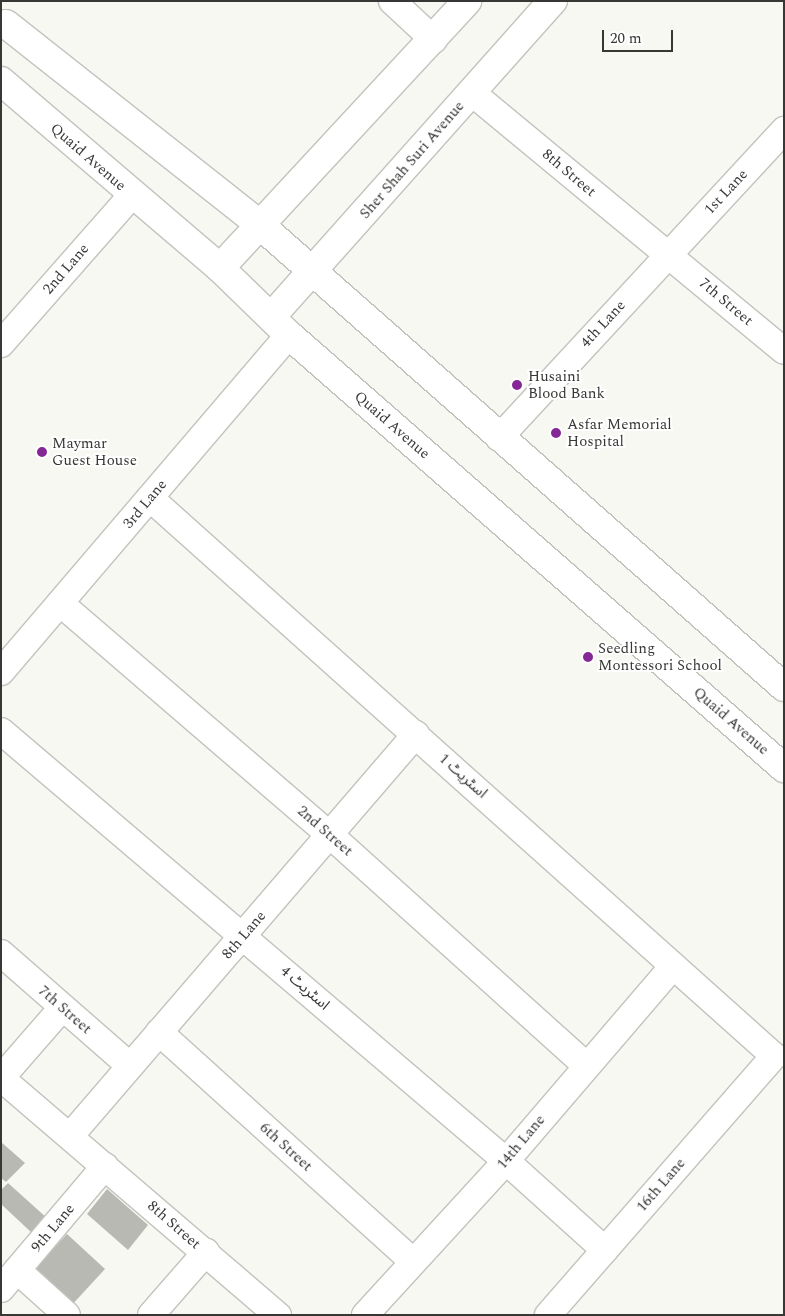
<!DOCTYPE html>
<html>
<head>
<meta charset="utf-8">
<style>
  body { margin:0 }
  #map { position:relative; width:785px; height:1316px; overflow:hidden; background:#f7f8f2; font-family:Spectral,"Noto Sans Arabic",serif }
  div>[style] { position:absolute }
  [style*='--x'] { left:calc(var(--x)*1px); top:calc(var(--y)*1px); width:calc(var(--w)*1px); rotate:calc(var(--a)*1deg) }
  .building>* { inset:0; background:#b8b9b3 }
  .roads { filter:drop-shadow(1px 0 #c3c3be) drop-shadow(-1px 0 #c3c3be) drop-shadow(0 1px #c3c3be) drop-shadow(0 -1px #c3c3be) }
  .minor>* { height:26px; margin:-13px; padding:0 13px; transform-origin:13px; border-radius:13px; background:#fff }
  .tertiary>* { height:28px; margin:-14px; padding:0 14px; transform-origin:14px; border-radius:14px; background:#fff }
  .secondary>* { height:28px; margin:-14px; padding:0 14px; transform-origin:14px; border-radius:14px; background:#fff }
  .dots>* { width:14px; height:14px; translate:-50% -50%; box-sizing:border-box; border:2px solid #fff; border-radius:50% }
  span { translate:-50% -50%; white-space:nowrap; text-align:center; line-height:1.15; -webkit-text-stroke:4px #fff; paint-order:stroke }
  .street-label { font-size:15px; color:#373735 }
  .poi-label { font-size:15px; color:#373735 }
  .left { translate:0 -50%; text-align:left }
  .frame { position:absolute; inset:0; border:2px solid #373735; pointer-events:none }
  .scale { position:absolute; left:602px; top:30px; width:71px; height:22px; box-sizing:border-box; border:2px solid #373735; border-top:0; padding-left:6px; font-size:15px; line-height:18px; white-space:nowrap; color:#373735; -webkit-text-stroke:4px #fff; paint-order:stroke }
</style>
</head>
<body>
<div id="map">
  <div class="building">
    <i style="clip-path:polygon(1px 1142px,25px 1163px,6px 1182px,1px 1178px)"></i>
    <i style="clip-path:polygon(8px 1183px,48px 1219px,32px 1233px,1px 1204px,1px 1190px)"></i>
    <i style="clip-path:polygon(107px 1189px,148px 1225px,128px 1250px,87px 1214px)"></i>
    <i style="clip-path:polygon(67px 1234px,105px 1269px,70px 1307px,30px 1274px)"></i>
  </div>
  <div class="roads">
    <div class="minor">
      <i style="--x:392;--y:1;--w:57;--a:42.9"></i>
      <i style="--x:471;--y:92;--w:406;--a:39.6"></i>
      <i style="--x:1;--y:344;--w:198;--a:-48.7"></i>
      <i style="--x:499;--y:438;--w:420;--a:-47.2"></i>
      <i style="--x:150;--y:498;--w:837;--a:41.8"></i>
      <i style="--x:774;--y:1056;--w:344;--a:131.1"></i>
      <i style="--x:60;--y:603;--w:355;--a:40.7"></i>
      <i style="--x:329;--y:834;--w:346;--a:42"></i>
      <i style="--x:1;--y:672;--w:443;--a:-49.5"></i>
      <i style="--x:1;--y:731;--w:663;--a:40.41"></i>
      <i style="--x:506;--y:1161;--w:133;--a:42"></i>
      <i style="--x:1;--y:953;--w:171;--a:41.2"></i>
      <i style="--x:159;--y:1032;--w:341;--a:42.1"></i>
      <i style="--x:1;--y:1078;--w:365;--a:40.6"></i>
      <i style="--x:1;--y:1078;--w:93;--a:-48.9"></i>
      <i style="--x:71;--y:1135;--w:529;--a:-49.29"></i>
      <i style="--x:17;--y:1270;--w:67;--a:42"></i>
      <i style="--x:1;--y:1289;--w:161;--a:-49.8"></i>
      <i style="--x:151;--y:1315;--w:84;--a:-48.9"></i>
      <i style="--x:365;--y:1315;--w:209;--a:-47.5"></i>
      <i style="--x:506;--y:1161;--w:257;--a:-49.4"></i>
    </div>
    <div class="tertiary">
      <i style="--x:220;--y:268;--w:364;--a:-47.2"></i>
      <i style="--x:271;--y:317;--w:424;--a:-48.3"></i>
    </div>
    <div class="secondary">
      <i style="--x:6;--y:24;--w:323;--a:38.3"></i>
      <i style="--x:259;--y:224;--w:700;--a:41.41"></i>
      <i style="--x:1;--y:81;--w:288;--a:40.5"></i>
      <i style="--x:220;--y:268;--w:96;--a:44.2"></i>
      <i style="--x:289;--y:335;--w:658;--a:41.18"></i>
    </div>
  </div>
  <div class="dots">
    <i style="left:517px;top:385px;background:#832894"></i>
    <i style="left:556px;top:433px;background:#832894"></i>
    <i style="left:42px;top:452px;background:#832894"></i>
    <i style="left:588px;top:657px;background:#832894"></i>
  </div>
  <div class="street-label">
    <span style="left:88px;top:157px;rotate:41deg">Quaid Avenue</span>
    <span style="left:412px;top:160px;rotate:-49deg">Sher Shah Suri Avenue</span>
    <span style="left:569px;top:173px;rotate:40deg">8th Street</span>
    <span style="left:726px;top:192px;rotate:-47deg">1st Lane</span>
    <span style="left:66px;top:269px;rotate:-49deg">2nd Lane</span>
    <span style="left:726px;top:302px;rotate:40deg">7th Street</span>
    <span style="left:603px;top:324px;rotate:-47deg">4th Lane</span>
    <span style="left:392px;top:425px;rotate:41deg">Quaid Avenue</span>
    <span style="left:145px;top:504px;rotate:-50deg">3rd Lane</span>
    <span style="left:731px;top:721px;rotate:41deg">Quaid Avenue</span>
    <span style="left:463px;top:776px;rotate:42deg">اسٹریٹ 1</span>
    <span style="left:325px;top:831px;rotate:41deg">2nd Street</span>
    <span style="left:244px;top:935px;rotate:-49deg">8th Lane</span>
    <span style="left:305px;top:988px;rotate:41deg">اسٹریٹ 4</span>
    <span style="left:65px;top:1010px;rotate:41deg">7th Street</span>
    <span style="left:521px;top:1142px;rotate:-50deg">14th Lane</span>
    <span style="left:286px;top:1147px;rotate:42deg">6th Street</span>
    <span style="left:661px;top:1185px;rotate:-49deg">16th Lane</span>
    <span style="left:174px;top:1225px;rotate:41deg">8th Street</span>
    <span style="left:53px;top:1228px;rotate:-50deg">9th Lane</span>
  </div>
  <div class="poi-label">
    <span class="left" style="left:528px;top:385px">Husaini<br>Blood Bank</span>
    <span class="left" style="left:567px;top:433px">Asfar Memorial<br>Hospital</span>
    <span class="left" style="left:52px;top:452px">Maymar<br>Guest House</span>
    <span class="left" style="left:598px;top:657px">Seedling<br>Montessori School</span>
  </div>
  <div class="frame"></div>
  <div class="scale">20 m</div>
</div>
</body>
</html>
